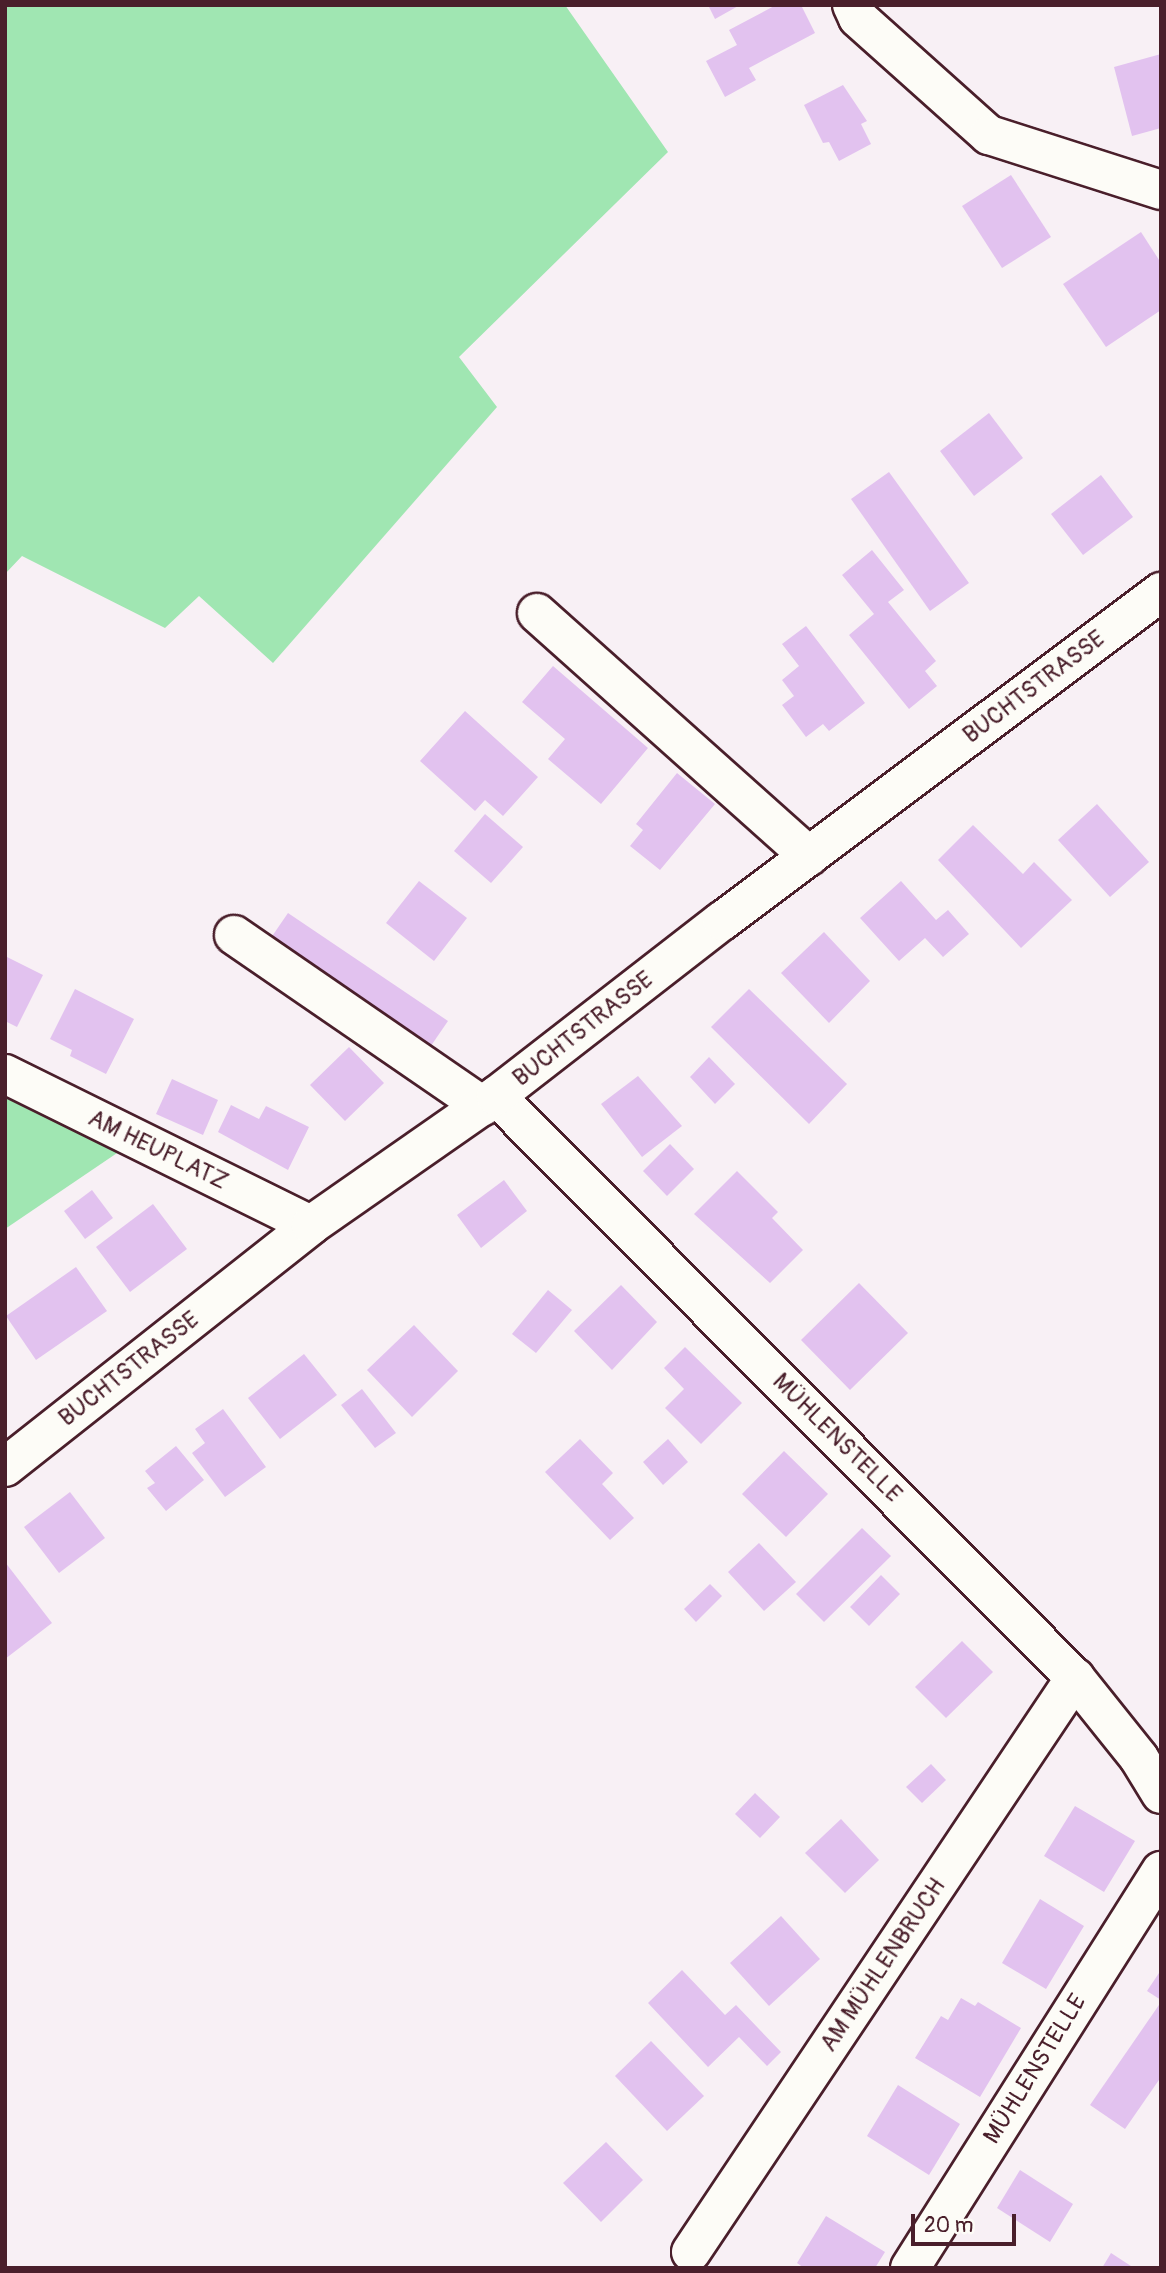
<!DOCTYPE html>
<html>
<head>
<meta charset="utf-8">
<style>
  body { margin:0 }
  #map { position:relative; width:1166px; height:2273px; overflow:hidden; background:#f8f0f5; font-family:Pangolin,sans-serif }
  div>[style] { position:absolute }
  [style*='--x'] { left:calc(var(--x)*1px); top:calc(var(--y)*1px); width:calc(var(--w)*1px); rotate:calc(var(--a)*1deg) }
  .green>* { inset:0; background:#a0e6b2 }
  .building>* { inset:0; background:#e2c2ef }
  .roads { filter:drop-shadow(2px 0 #4a1f2b) drop-shadow(-2px 0 #4a1f2b) drop-shadow(0 2px #4a1f2b) drop-shadow(0 -2px #4a1f2b) }
  .minor>* { height:38px; margin:-19px; padding:0 19px; transform-origin:19px; border-radius:19px; background:#fdfcf7 }
  span { translate:-50% -50%; white-space:nowrap; text-align:center; line-height:1.15; -webkit-text-stroke:5px #fdfcf7; paint-order:stroke }
  .street-label { font-size:24px; color:#4a1f2b }
  .frame { position:absolute; inset:0; border:7px solid #4a1f2b; pointer-events:none }
  .scale { position:absolute; left:911px; top:2214px; width:105px; height:32px; box-sizing:border-box; border:4px solid #4a1f2b; border-top:0; padding-left:9px; font-size:21px; line-height:24px; white-space:nowrap; color:#4a1f2b; -webkit-text-stroke:5px #fdfcf7; paint-order:stroke }
</style>
</head>
<body>
<div id="map">
  <div class="green">
    <i style="clip-path:polygon(5px 5px,565px 5px,668px 152px,459px 357px,497px 407px,273px 663px,199px 596px,165px 628px,22px 556px,5px 574px)"></i>
    <i style="clip-path:polygon(5px 1093px,123px 1149px,5px 1229px)"></i>
  </div>
  <div class="building">
    <i style="clip-path:polygon(708px 5px,740px 5px,715px 19px)"></i>
    <i style="clip-path:polygon(776px 5px,801px 5px,815px 33px,749px 68px,756px 80px,725px 97px,706px 61px,737px 45px,729px 30px)"></i>
    <i style="clip-path:polygon(1161px 54px,1161px 128px,1132px 136px,1114px 67px)"></i>
    <i style="clip-path:polygon(843px 85px,867px 121px,861px 124px,871px 144px,839px 161px,829px 142px,823px 143px,804px 105px)"></i>
    <i style="clip-path:polygon(1011px 175px,1051px 237px,1002px 268px,962px 206px)"></i>
    <i style="clip-path:polygon(1141px 232px,1161px 263px,1161px 310px,1106px 347px,1063px 284px)"></i>
    <i style="clip-path:polygon(989px 413px,1023px 458px,974px 496px,940px 451px)"></i>
    <i style="clip-path:polygon(889px 472px,969px 583px,930px 611px,851px 499px)"></i>
    <i style="clip-path:polygon(1101px 475px,1133px 517px,1083px 555px,1051px 514px)"></i>
    <i style="clip-path:polygon(872px 550px,904px 590px,888px 602px,936px 661px,925px 671px,937px 686px,909px 709px,849px 635px,874px 614px,842px 575px)"></i>
    <i style="clip-path:polygon(806px 626px,865px 703px,829px 731px,823px 724px,806px 737px,782px 705px,794px 696px,782px 680px,799px 666px,782px 644px)"></i>
    <i style="clip-path:polygon(553px 666px,648px 748px,601px 804px,548px 759px,565px 739px,522px 702px)"></i>
    <i style="clip-path:polygon(465px 711px,538px 777px,503px 816px,485px 800px,475px 811px,420px 761px)"></i>
    <i style="clip-path:polygon(677px 773px,715px 804px,660px 870px,630px 846px,643px 830px,636px 824px)"></i>
    <i style="clip-path:polygon(1097px 804px,1149px 862px,1110px 897px,1058px 840px)"></i>
    <i style="clip-path:polygon(485px 814px,523px 847px,491px 883px,454px 851px)"></i>
    <i style="clip-path:polygon(973px 825px,1023px 874px,1034px 862px,1072px 900px,1021px 948px,938px 860px)"></i>
    <i style="clip-path:polygon(419px 881px,467px 918px,434px 961px,386px 923px)"></i>
    <i style="clip-path:polygon(901px 881px,936px 920px,948px 910px,969px 934px,943px 957px,925px 938px,899px 961px,860px 918px)"></i>
    <i style="clip-path:polygon(288px 913px,448px 1021px,424px 1056px,264px 948px)"></i>
    <i style="clip-path:polygon(824px 932px,870px 981px,829px 1023px,781px 973px)"></i>
    <i style="clip-path:polygon(5px 956px,43px 975px,17px 1027px,5px 1021px)"></i>
    <i style="clip-path:polygon(75px 989px,134px 1019px,106px 1074px,70px 1056px,72px 1050px,50px 1039px)"></i>
    <i style="clip-path:polygon(749px 989px,847px 1084px,809px 1124px,711px 1027px)"></i>
    <i style="clip-path:polygon(349px 1047px,384px 1083px,345px 1121px,310px 1085px)"></i>
    <i style="clip-path:polygon(709px 1057px,735px 1084px,715px 1104px,690px 1077px)"></i>
    <i style="clip-path:polygon(638px 1076px,682px 1126px,642px 1157px,601px 1104px)"></i>
    <i style="clip-path:polygon(172px 1079px,218px 1100px,203px 1135px,156px 1114px)"></i>
    <i style="clip-path:polygon(231px 1105px,259px 1119px,266px 1106px,309px 1127px,288px 1170px,218px 1132px)"></i>
    <i style="clip-path:polygon(670px 1144px,694px 1169px,667px 1196px,643px 1171px)"></i>
    <i style="clip-path:polygon(737px 1171px,778px 1212px,772px 1218px,803px 1250px,770px 1283px,694px 1214px)"></i>
    <i style="clip-path:polygon(504px 1180px,527px 1211px,481px 1248px,457px 1215px)"></i>
    <i style="clip-path:polygon(92px 1190px,113px 1218px,85px 1239px,64px 1211px)"></i>
    <i style="clip-path:polygon(153px 1204px,187px 1249px,130px 1292px,96px 1247px)"></i>
    <i style="clip-path:polygon(76px 1267px,107px 1311px,36px 1360px,6px 1316px)"></i>
    <i style="clip-path:polygon(859px 1283px,908px 1333px,850px 1390px,801px 1340px)"></i>
    <i style="clip-path:polygon(621px 1285px,657px 1322px,612px 1370px,574px 1331px)"></i>
    <i style="clip-path:polygon(548px 1290px,572px 1310px,536px 1353px,512px 1334px)"></i>
    <i style="clip-path:polygon(414px 1325px,458px 1371px,412px 1417px,367px 1370px)"></i>
    <i style="clip-path:polygon(685px 1347px,742px 1403px,701px 1444px,665px 1408px,684px 1389px,664px 1368px)"></i>
    <i style="clip-path:polygon(304px 1354px,337px 1395px,280px 1439px,248px 1398px)"></i>
    <i style="clip-path:polygon(362px 1389px,396px 1433px,375px 1448px,341px 1405px)"></i>
    <i style="clip-path:polygon(223px 1409px,266px 1467px,225px 1497px,192px 1453px,205px 1443px,195px 1429px)"></i>
    <i style="clip-path:polygon(580px 1439px,613px 1473px,602px 1484px,634px 1518px,610px 1540px,545px 1472px)"></i>
    <i style="clip-path:polygon(668px 1439px,688px 1462px,663px 1485px,643px 1462px)"></i>
    <i style="clip-path:polygon(176px 1446px,204px 1480px,166px 1511px,147px 1488px,155px 1483px,145px 1471px)"></i>
    <i style="clip-path:polygon(784px 1451px,828px 1494px,786px 1537px,742px 1494px)"></i>
    <i style="clip-path:polygon(70px 1492px,105px 1538px,59px 1573px,24px 1527px)"></i>
    <i style="clip-path:polygon(862px 1528px,891px 1556px,824px 1622px,796px 1594px)"></i>
    <i style="clip-path:polygon(759px 1543px,796px 1582px,764px 1611px,728px 1572px)"></i>
    <i style="clip-path:polygon(5px 1562px,52px 1623px,5px 1659px)"></i>
    <i style="clip-path:polygon(881px 1575px,900px 1594px,869px 1626px,850px 1607px)"></i>
    <i style="clip-path:polygon(710px 1584px,722px 1596px,696px 1622px,684px 1609px)"></i>
    <i style="clip-path:polygon(962px 1641px,993px 1672px,946px 1718px,915px 1687px)"></i>
    <i style="clip-path:polygon(931px 1764px,946px 1780px,922px 1803px,906px 1787px)"></i>
    <i style="clip-path:polygon(755px 1793px,780px 1817px,760px 1838px,735px 1814px)"></i>
    <i style="clip-path:polygon(1075px 1806px,1135px 1841px,1104px 1892px,1044px 1856px)"></i>
    <i style="clip-path:polygon(841px 1819px,879px 1860px,845px 1893px,805px 1853px)"></i>
    <i style="clip-path:polygon(1040px 1899px,1084px 1926px,1046px 1989px,1002px 1963px)"></i>
    <i style="clip-path:polygon(781px 1916px,820px 1959px,769px 2006px,730px 1963px)"></i>
    <i style="clip-path:polygon(682px 1970px,725px 2015px,736px 2005px,781px 2052px,767px 2066px,739px 2037px,708px 2067px,648px 2003px)"></i>
    <i style="clip-path:polygon(1161px 1970px,1161px 2000px,1147px 1991px)"></i>
    <i style="clip-path:polygon(961px 1998px,975px 2006px,978px 2002px,1021px 2028px,980px 2097px,915px 2058px,941px 2016px,948px 2020px)"></i>
    <i style="clip-path:polygon(1161px 2002px,1161px 2077px,1125px 2129px,1090px 2105px)"></i>
    <i style="clip-path:polygon(651px 2041px,704px 2096px,667px 2131px,615px 2076px)"></i>
    <i style="clip-path:polygon(898px 2085px,960px 2124px,929px 2175px,867px 2136px)"></i>
    <i style="clip-path:polygon(606px 2142px,643px 2180px,601px 2222px,563px 2183px)"></i>
    <i style="clip-path:polygon(1020px 2170px,1073px 2204px,1050px 2242px,997px 2208px)"></i>
    <i style="clip-path:polygon(826px 2216px,885px 2252px,875px 2268px,804px 2268px,797px 2263px)"></i>
    <i style="clip-path:polygon(1111px 2253px,1134px 2268px,1102px 2268px)"></i>
  </div>
  <div class="roads">
    <div class="minor">
      <i style="--x:852;--y:5;--w:14;--a:65"></i>
      <i style="--x:858;--y:18;--w:176;--a:41.8"></i>
      <i style="--x:989;--y:135;--w:181;--a:17.7"></i>
      <i style="--x:537;--y:613;--w:365;--a:41.8"></i>
      <i style="--x:234;--y:935;--w:302;--a:34.5"></i>
      <i style="--x:5;--y:1074;--w:341;--a:26.3"></i>
      <i style="--x:496;--y:1096;--w:821;--a:45.15"></i>
      <i style="--x:1075;--y:1678;--w:102;--a:51.3"></i>
      <i style="--x:1139;--y:1758;--w:42;--a:58.6"></i>
      <i style="--x:5;--y:1467;--w:390;--a:-38.3"></i>
      <i style="--x:311;--y:1225;--w:226;--a:-34.9"></i>
      <i style="--x:496;--y:1096;--w:286;--a:-37.8"></i>
      <i style="--x:722;--y:921;--w:549;--a:-36.85"></i>
      <i style="--x:691;--y:2252;--w:691;--a:-56.22"></i>
      <i style="--x:910;--y:2268;--w:470;--a:-57.7"></i>
    </div>
  </div>
  <div class="street-label">
    <span style="left:1034px;top:687px;rotate:-37deg">BUCHTSTRASSE</span>
    <span style="left:583px;top:1029px;rotate:-38deg">BUCHTSTRASSE</span>
    <span style="left:158px;top:1150px;rotate:26deg">AM HEUPLATZ</span>
    <span style="left:129px;top:1369px;rotate:-38deg">BUCHTSTRASSE</span>
    <span style="left:837px;top:1438px;rotate:45deg">MÜHLENSTELLE</span>
    <span style="left:883px;top:1965px;rotate:-56deg">AM MÜHLENBRUCH</span>
    <span style="left:1035px;top:2069px;rotate:-58deg">MÜHLENSTELLE</span>
  </div>
  <div class="frame"></div>
  <div class="scale">20 m</div>
</div>
</body>
</html>
